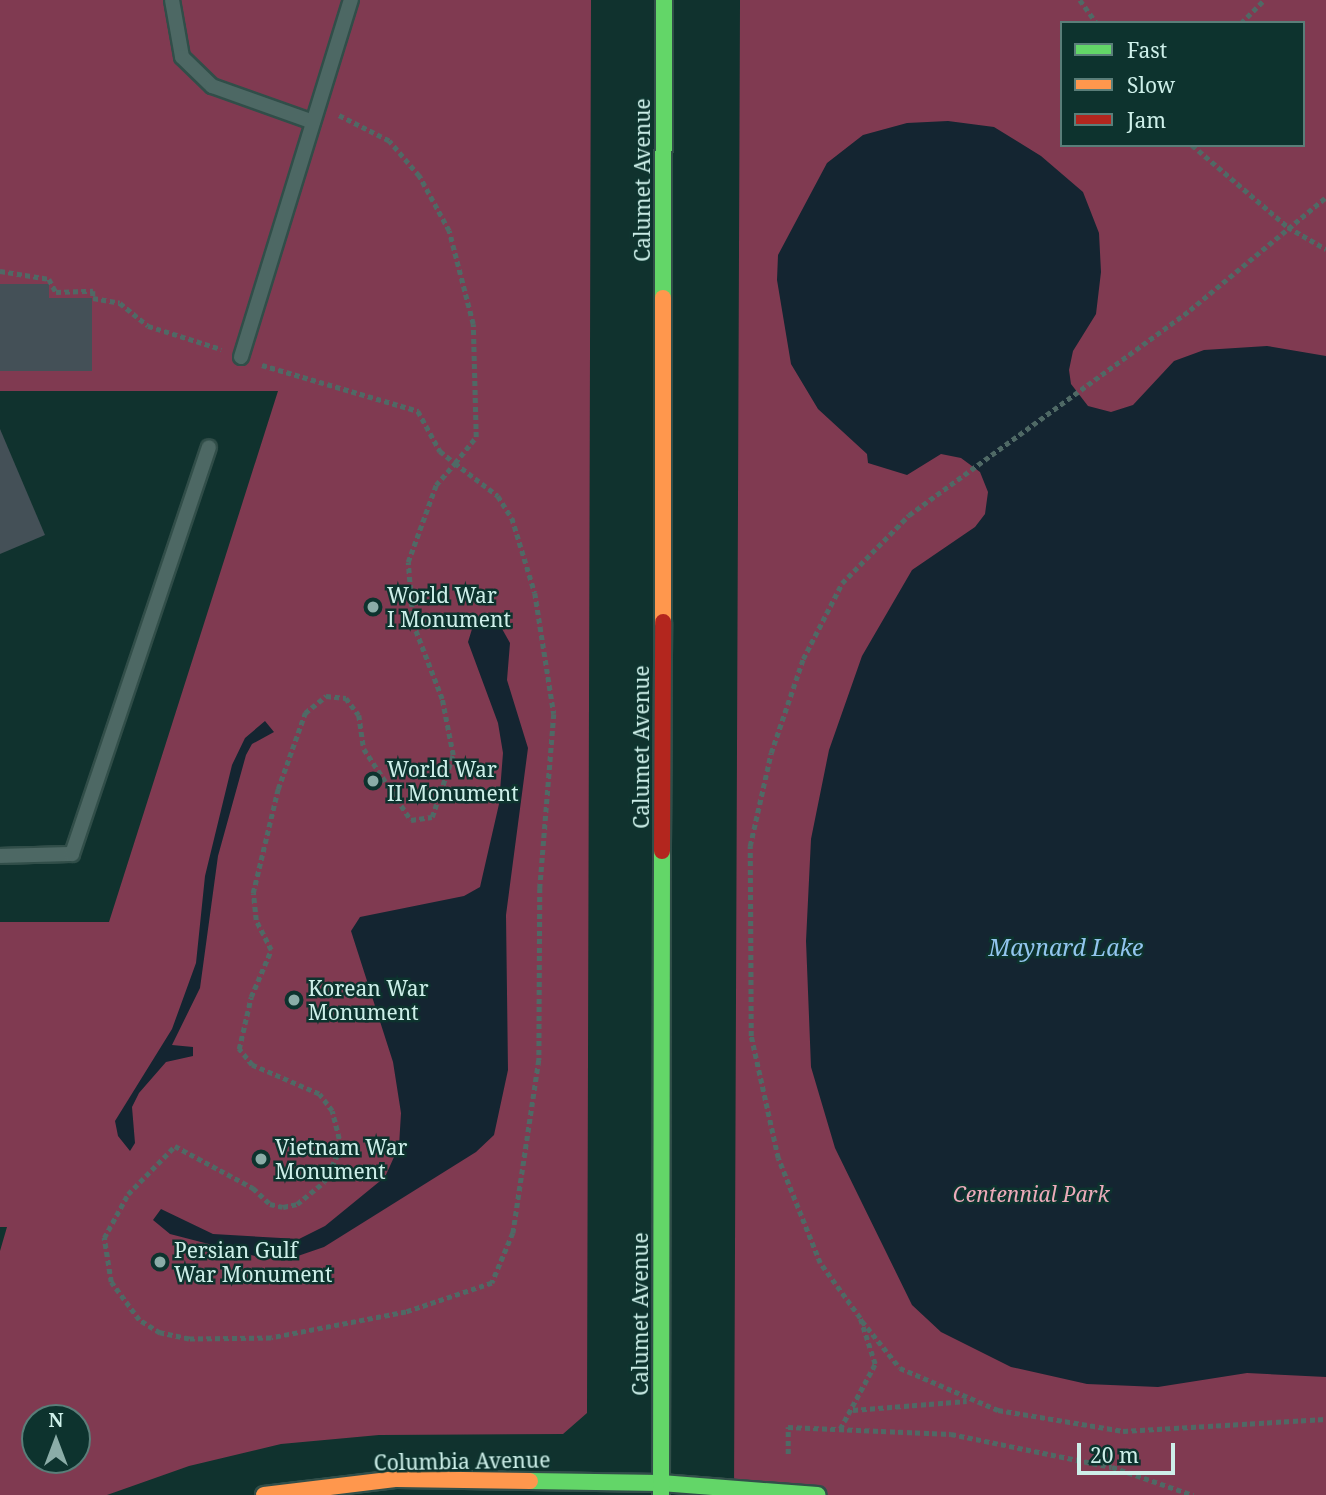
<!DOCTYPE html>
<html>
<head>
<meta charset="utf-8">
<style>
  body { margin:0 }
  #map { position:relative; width:1326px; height:1495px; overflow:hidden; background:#10322e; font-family:"Noto Serif",serif }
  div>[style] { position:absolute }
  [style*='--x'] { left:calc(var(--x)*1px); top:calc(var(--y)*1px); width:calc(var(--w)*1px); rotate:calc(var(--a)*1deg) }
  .green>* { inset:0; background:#803a51 }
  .water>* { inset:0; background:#142531 }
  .building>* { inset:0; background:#445057 }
  .path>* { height:4.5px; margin-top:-2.25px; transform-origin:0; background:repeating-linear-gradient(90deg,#4f6965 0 5px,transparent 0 8.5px) }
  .roads { filter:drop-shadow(2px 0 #314e49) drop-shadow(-2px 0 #314e49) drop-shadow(0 2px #314e49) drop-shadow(0 -2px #314e49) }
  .lane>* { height:14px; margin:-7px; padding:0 7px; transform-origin:7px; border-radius:7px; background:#4d6864 }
  .fast>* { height:16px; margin:-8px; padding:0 8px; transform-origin:8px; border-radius:8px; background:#63d668 }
  .slow>* { height:16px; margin:-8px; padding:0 8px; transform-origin:8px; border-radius:8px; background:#ff974d }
  .jam>* { height:16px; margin:-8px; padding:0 8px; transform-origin:8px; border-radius:8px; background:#b3261e }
  .dots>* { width:19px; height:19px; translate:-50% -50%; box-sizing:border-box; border:4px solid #0d332e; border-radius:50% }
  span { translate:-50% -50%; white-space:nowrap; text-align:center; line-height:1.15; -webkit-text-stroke:5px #0d332e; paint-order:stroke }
  .street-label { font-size:21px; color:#cdefe9 }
  .poi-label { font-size:21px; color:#cdefe9 }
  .left { translate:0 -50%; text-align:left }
  .park-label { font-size:21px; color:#ecabba; font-style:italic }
  .water-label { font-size:23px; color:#92c5ee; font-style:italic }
  .legend { position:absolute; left:1060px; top:21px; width:245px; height:126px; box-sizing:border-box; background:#0d332e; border:2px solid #5a7e79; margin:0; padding:9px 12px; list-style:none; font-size:21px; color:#cdefe9 }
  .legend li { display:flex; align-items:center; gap:14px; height:35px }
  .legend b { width:35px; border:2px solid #5a7e79 }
  .north { position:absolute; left:21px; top:1404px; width:70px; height:70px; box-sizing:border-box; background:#0d332e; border:2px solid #5a7e79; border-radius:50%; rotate:0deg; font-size:19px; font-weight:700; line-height:28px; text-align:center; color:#cdefe9 }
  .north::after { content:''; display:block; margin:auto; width:24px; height:32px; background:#8bada8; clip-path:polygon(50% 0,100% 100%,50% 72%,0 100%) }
  .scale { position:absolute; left:1077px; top:1443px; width:98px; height:32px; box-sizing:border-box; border:4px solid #cdefe9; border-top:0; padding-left:9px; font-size:21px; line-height:24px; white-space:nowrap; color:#cdefe9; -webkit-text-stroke:5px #0d332e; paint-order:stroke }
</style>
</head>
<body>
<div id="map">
  <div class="green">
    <i style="clip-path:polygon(evenodd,0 0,591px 0,587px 1413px,563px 1434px,379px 1435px,281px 1444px,189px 1466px,107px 1495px,0 1495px,0 1251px,7px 1227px,0 1227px,0 922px,109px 922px,278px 391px,0 391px,0 0,35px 1418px,77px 1418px,77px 1460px,35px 1460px,35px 1418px)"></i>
    <i style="clip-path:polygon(evenodd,740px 0,1326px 0,1326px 1495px,734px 1495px,740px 0,1062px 23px,1303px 23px,1303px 145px,1062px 145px,1062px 23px)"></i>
  </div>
  <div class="water">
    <i style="clip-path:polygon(948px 121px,994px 127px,1041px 156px,1083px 192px,1099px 233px,1101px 272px,1096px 314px,1073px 351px,1069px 370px,1071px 384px,1088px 406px,1111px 412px,1133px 405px,1174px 361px,1204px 350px,1267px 346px,1326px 356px,1326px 1377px,1247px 1373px,1158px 1387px,1087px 1384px,1011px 1367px,941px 1332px,912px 1305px,835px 1148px,811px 1067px,806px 941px,811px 839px,829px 750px,862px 656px,912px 570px,975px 527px,985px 514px,988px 492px,980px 472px,961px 458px,941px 454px,907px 475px,868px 463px,867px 454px,818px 409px,791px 364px,777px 280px,778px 255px,827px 163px,863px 135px,907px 123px)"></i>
    <i style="clip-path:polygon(486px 621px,501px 627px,510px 643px,507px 680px,528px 748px,506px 915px,508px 1070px,494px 1135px,476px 1152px,324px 1247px,292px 1258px,263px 1258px,170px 1234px,153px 1220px,161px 1209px,213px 1234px,299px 1239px,325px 1226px,385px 1177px,399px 1146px,401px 1113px,393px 1062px,351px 931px,360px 917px,464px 896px,480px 887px,499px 804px,503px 753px,498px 723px,468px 642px,472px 629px)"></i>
    <i style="clip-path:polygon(265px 721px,274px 732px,252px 744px,246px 755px,218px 856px,200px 988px,172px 1045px,193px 1047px,193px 1056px,166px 1062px,139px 1093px,132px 1107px,135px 1143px,130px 1151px,118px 1136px,115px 1121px,172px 1029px,196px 963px,205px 876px,232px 765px,245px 738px)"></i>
  </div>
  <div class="building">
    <i style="clip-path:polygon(0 284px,49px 284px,49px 298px,92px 298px,92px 371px,0 371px)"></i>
    <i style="clip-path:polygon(0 429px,45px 535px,0 554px)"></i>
  </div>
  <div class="path">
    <i style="--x:1080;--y:0;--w:29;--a:54"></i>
    <i style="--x:1241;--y:23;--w:33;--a:-45"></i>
    <i style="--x:1192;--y:145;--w:126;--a:40.5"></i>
    <i style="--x:1288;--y:227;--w:44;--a:30.1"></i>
    <i style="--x:0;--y:271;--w:50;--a:9.3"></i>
    <i style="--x:49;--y:279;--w:15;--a:62"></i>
    <i style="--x:56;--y:292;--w:37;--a:-2"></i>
    <i style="--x:93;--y:291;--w:7;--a:90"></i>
    <i style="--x:93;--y:298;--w:27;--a:10"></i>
    <i style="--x:120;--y:303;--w:36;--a:39"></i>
    <i style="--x:148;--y:326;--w:77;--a:17.5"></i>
    <i style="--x:262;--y:365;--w:163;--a:16.4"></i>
    <i style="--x:418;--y:411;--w:46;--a:61.2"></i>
    <i style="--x:440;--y:451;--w:19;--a:39"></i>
    <i style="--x:455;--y:463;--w:54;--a:37.5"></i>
    <i style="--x:498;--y:496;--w:26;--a:58"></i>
    <i style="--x:512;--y:518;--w:78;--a:73"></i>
    <i style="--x:535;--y:593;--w:122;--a:81.1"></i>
    <i style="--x:554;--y:714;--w:175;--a:94.6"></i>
    <i style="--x:540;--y:888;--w:172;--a:90.3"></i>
    <i style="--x:539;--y:1060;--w:175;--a:98.5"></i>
    <i style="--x:513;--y:1233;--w:54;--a:112.8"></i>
    <i style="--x:492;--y:1283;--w:91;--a:161.4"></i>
    <i style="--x:406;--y:1312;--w:137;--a:169.1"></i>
    <i style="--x:271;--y:1338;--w:82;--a:179.3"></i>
    <i style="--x:189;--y:1339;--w:30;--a:-168"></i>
    <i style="--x:160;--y:1333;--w:25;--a:-148"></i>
    <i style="--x:139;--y:1320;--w:47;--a:-126.4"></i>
    <i style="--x:111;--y:1282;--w:45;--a:-99"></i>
    <i style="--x:104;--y:1238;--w:50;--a:-61.4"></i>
    <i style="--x:128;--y:1194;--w:67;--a:-45.6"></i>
    <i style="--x:175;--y:1146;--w:89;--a:28.3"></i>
    <i style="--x:253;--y:1188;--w:23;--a:43"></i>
    <i style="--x:270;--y:1204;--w:13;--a:13"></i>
    <i style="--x:283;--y:1207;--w:14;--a:-12"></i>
    <i style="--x:297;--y:1204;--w:35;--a:-39"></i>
    <i style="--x:324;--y:1182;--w:39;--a:-64"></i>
    <i style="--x:341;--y:1147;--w:37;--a:-104"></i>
    <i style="--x:332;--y:1111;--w:21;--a:-127"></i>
    <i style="--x:319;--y:1094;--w:73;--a:-156.6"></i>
    <i style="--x:252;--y:1065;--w:21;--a:-129"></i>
    <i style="--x:239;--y:1049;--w:53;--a:-77"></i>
    <i style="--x:251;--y:997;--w:51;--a:-66.9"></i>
    <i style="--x:271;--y:950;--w:34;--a:-117"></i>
    <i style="--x:256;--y:920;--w:27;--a:-96"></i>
    <i style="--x:253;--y:893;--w:107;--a:-76.5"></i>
    <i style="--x:278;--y:789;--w:81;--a:-70.4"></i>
    <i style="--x:305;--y:713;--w:27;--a:-39"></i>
    <i style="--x:326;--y:696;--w:20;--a:6"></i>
    <i style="--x:346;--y:698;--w:21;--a:53"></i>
    <i style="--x:359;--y:715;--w:34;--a:82"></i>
    <i style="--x:364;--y:749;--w:85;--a:56.5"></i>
    <i style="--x:411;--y:820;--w:21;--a:-8"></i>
    <i style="--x:432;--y:817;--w:65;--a:-71.3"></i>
    <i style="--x:453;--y:755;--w:57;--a:-101.1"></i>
    <i style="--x:442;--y:699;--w:80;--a:-111.1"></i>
    <i style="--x:413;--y:624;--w:62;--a:-94.6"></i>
    <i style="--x:408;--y:562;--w:82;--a:-70"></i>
    <i style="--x:436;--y:485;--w:29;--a:-49"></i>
    <i style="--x:455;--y:463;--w:33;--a:-51"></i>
    <i style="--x:476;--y:437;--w:113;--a:-91.5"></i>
    <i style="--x:473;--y:324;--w:96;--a:-104.5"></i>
    <i style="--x:449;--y:231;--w:63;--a:-118.6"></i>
    <i style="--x:419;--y:176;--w:46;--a:-130.6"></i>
    <i style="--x:389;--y:141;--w:57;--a:-153"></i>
    <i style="--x:862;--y:1321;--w:60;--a:51"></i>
    <i style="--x:900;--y:1368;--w:107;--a:23.2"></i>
    <i style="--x:998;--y:1410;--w:127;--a:9.5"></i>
    <i style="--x:1123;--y:1431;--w:203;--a:-3.4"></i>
    <i style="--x:853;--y:1410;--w:114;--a:-4.5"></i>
    <i style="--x:840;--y:1429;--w:74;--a:-61.7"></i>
    <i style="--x:875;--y:1364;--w:48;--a:-108.1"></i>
    <i style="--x:860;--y:1318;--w:68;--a:-126"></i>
    <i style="--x:820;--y:1263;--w:113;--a:-111.8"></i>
    <i style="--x:778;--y:1158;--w:125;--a:-102.5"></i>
    <i style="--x:751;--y:1036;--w:190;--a:-90.3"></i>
    <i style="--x:750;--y:846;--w:95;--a:-77.3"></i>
    <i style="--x:771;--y:753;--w:99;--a:-71.2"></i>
    <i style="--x:803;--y:659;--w:85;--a:-62.8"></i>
    <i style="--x:842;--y:583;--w:95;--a:-45.4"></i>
    <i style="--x:909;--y:515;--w:348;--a:-36.1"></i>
    <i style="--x:1190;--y:310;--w:177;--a:-39.7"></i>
    <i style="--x:788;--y:1454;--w:27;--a:-90"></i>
    <i style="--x:788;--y:1427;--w:163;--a:2.5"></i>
    <i style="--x:951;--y:1434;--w:164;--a:11.6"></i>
    <i style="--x:1112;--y:1467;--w:86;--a:19.1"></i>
  </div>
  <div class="roads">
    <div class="lane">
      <i style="--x:172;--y:0;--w:58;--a:80"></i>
      <i style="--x:182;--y:57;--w:42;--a:44"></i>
      <i style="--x:212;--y:86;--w:107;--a:19.6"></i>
      <i style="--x:241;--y:357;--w:374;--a:-72.9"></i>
      <i style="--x:0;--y:856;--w:72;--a:-1.6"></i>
      <i style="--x:72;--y:854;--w:429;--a:-71.4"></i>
    </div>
    <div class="fast">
      <i style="--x:663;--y:298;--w:298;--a:-89.8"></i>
      <i style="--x:530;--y:1481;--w:131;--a:0.9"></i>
      <i style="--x:661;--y:1483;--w:157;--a:4.4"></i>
      <i style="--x:661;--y:1495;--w:644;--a:-89.91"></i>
    </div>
    <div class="slow">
      <i style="--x:663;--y:622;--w:324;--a:-90"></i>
      <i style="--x:264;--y:1495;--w:134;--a:-6.9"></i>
      <i style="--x:397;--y:1479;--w:133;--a:0.9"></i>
    </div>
    <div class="jam">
      <i style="--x:662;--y:851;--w:229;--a:-89.7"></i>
    </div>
  </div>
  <div class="dots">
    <i style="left:373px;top:607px;background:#8bada8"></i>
    <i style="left:373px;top:781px;background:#8bada8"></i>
    <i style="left:294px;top:1000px;background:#8bada8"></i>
    <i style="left:261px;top:1159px;background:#8bada8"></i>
    <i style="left:160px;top:1262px;background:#8bada8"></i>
  </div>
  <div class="street-label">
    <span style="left:642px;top:180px;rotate:-90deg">Calumet Avenue</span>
    <span style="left:641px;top:747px;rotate:-90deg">Calumet Avenue</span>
    <span style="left:640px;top:1314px;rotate:-90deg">Calumet Avenue</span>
    <span style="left:462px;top:1461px;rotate:-1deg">Columbia Avenue</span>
  </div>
  <div class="poi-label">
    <span class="left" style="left:387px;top:607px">World War<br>I Monument</span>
    <span class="left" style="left:387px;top:781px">World War<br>II Monument</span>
    <span class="left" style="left:308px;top:1000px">Korean War<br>Monument</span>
    <span class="left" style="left:275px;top:1159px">Vietnam War<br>Monument</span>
    <span class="left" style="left:174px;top:1262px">Persian Gulf<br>War Monument</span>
  </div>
  <div class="park-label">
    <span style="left:1031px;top:1194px">Centennial Park</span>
  </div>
  <div class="water-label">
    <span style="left:1066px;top:947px">Maynard Lake</span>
  </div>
  <ul class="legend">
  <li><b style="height:9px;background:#63d668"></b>Fast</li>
  <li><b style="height:9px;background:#ff974d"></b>Slow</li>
  <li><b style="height:9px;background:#b3261e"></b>Jam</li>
  </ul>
  <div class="north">N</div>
  <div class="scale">20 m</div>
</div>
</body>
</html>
